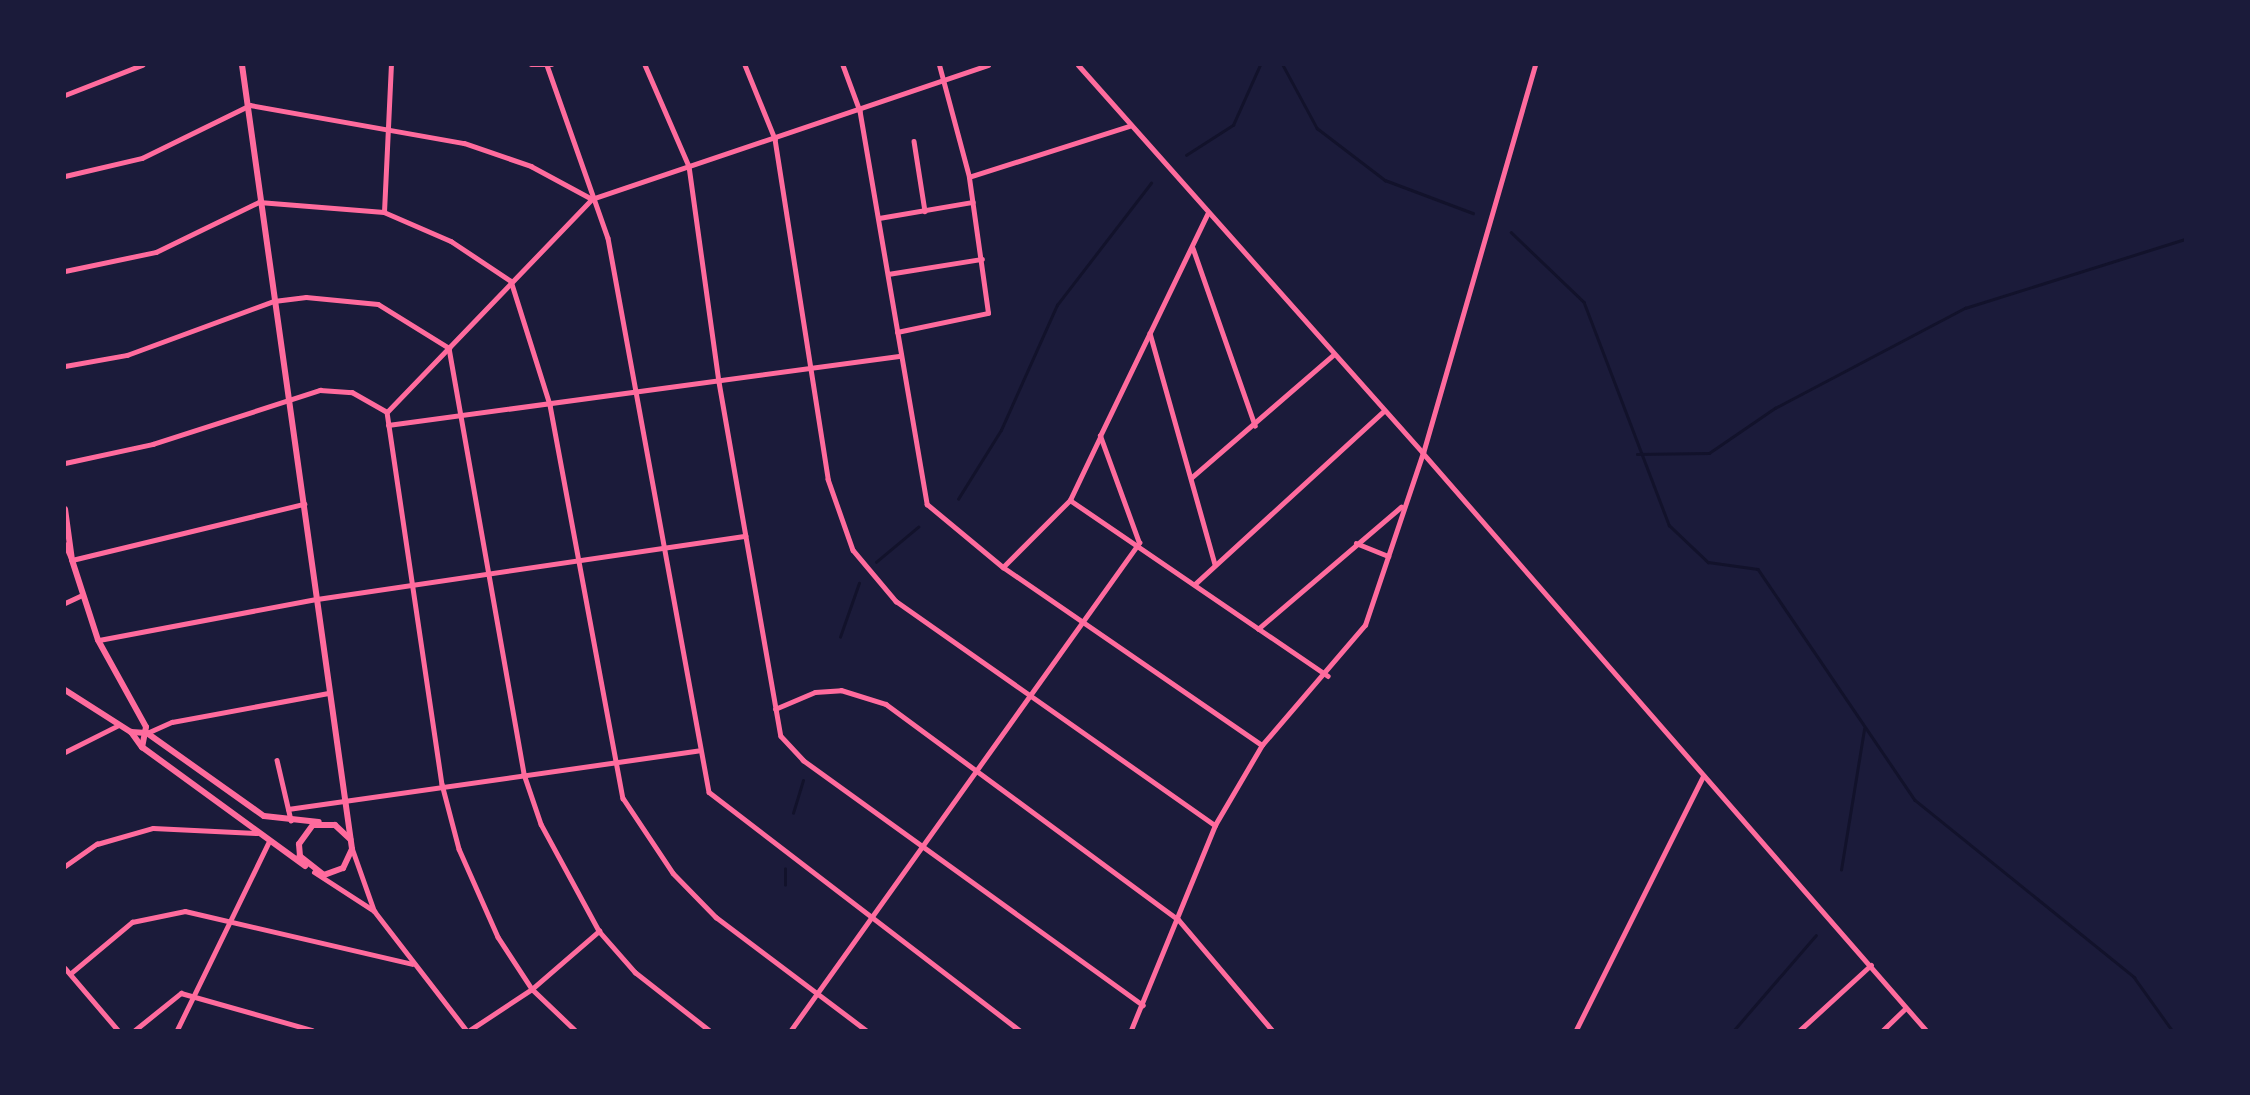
<!DOCTYPE html>
<html>
<head>
<meta charset="utf-8">
<style>
  body { margin:0 }
  #map { position:relative; width:2250px; height:1095px; overflow:hidden; background:#1b1b3a; font-family:"Sofia Sans Condensed",sans-serif }
  div>[style] { position:absolute }
  [style*='--x'] { left:calc(var(--x)*1px); top:calc(var(--y)*1px); width:calc(var(--w)*1px); rotate:calc(var(--a)*1deg) }
  .stream>* { height:2.5px; margin:-1.25px; padding:0 1.25px; transform-origin:1.25px; border-radius:1.25px; background:#12122b }
  .minor>* { height:4.5px; margin:-2.25px; padding:0 2.25px; transform-origin:2.25px; border-radius:2.25px; background:#ff6b9d }
  .tertiary>* { height:5px; margin:-2.5px; padding:0 2.5px; transform-origin:2.5px; border-radius:2.5px; background:#ff6b9d }
  .secondary>* { height:6px; margin:-3px; padding:0 3px; transform-origin:3px; border-radius:3px; background:#ff6b9d }
  span { translate:-50% -50%; white-space:nowrap; text-align:center; line-height:1.15; -webkit-text-stroke:5px #1b1b3a; paint-order:stroke }
  .frame { position:absolute; inset:0; border:66px solid #1b1b3a; pointer-events:none }
</style>
</head>
<body>
<div id="map">
  <div class="stream">
    <i style="--x:1283;--y:65;--w:72;--a:61.6"></i>
    <i style="--x:1317;--y:128;--w:86;--a:37.4"></i>
    <i style="--x:1385;--y:180;--w:94;--a:20.6"></i>
    <i style="--x:1186;--y:155;--w:56;--a:-32.6"></i>
    <i style="--x:1233;--y:125;--w:66;--a:-65.8"></i>
    <i style="--x:1511;--y:232;--w:101;--a:43.8"></i>
    <i style="--x:1584;--y:302;--w:239;--a:69.1"></i>
    <i style="--x:1669;--y:525;--w:54;--a:43.5"></i>
    <i style="--x:1708;--y:562;--w:50;--a:8"></i>
    <i style="--x:1758;--y:569;--w:279;--a:55.8"></i>
    <i style="--x:1915;--y:800;--w:282;--a:38.9"></i>
    <i style="--x:2134;--y:977;--w:65;--a:54.4"></i>
    <i style="--x:1637;--y:454;--w:72;--a:-0.8"></i>
    <i style="--x:1709;--y:453;--w:80;--a:-34.3"></i>
    <i style="--x:1775;--y:408;--w:215;--a:-27.8"></i>
    <i style="--x:1965;--y:308;--w:231;--a:-17.4"></i>
    <i style="--x:958;--y:499;--w:81;--a:-58.1"></i>
    <i style="--x:1001;--y:430;--w:137;--a:-65.9"></i>
    <i style="--x:1057;--y:305;--w:154;--a:-52.4"></i>
    <i style="--x:876;--y:562;--w:55;--a:-39.8"></i>
    <i style="--x:840;--y:637;--w:57;--a:-70.6"></i>
    <i style="--x:793;--y:813;--w:34;--a:-73"></i>
    <i style="--x:1841;--y:870;--w:143;--a:-80.7"></i>
    <i style="--x:785;--y:885;--w:16;--a:-90"></i>
    <i style="--x:1734;--y:1030;--w:125;--a:-49.2"></i>
  </div>
  <div class="minor">
    <i style="--x:531;--y:65;--w:21;--a:0"></i>
    <i style="--x:547;--y:65;--w:183;--a:70.6"></i>
    <i style="--x:608;--y:238;--w:563;--a:79.67"></i>
    <i style="--x:709;--y:792;--w:391;--a:37.5"></i>
    <i style="--x:645;--y:65;--w:110;--a:66.5"></i>
    <i style="--x:689;--y:166;--w:218;--a:82.1"></i>
    <i style="--x:719;--y:382;--w:359;--a:80.1"></i>
    <i style="--x:781;--y:736;--w:33;--a:47"></i>
    <i style="--x:803;--y:760;--w:419;--a:35.8"></i>
    <i style="--x:745;--y:65;--w:80;--a:67.9"></i>
    <i style="--x:775;--y:139;--w:344;--a:81.1"></i>
    <i style="--x:828;--y:479;--w:75;--a:70.6"></i>
    <i style="--x:853;--y:550;--w:67;--a:49.9"></i>
    <i style="--x:896;--y:601;--w:390;--a:35.1"></i>
    <i style="--x:843;--y:65;--w:49;--a:69.7"></i>
    <i style="--x:860;--y:111;--w:399;--a:80.3"></i>
    <i style="--x:927;--y:504;--w:99;--a:39.7"></i>
    <i style="--x:1003;--y:567;--w:314;--a:34.5"></i>
    <i style="--x:65;--y:95;--w:83;--a:-21.3"></i>
    <i style="--x:914;--y:141;--w:71;--a:81.1"></i>
    <i style="--x:65;--y:176;--w:79;--a:-13.2"></i>
    <i style="--x:142;--y:158;--w:120;--a:-26.1"></i>
    <i style="--x:250;--y:105;--w:217;--a:10.1"></i>
    <i style="--x:464;--y:143;--w:71;--a:18.9"></i>
    <i style="--x:531;--y:166;--w:69;--a:28.4"></i>
    <i style="--x:969;--y:177;--w:168;--a:-17.7"></i>
    <i style="--x:384;--y:212;--w:147;--a:-87.3"></i>
    <i style="--x:879;--y:218;--w:95;--a:-9.7"></i>
    <i style="--x:1193;--y:248;--w:188;--a:70.7"></i>
    <i style="--x:65;--y:271;--w:93;--a:-11.8"></i>
    <i style="--x:156;--y:252;--w:114;--a:-25.9"></i>
    <i style="--x:259;--y:202;--w:125;--a:4.6"></i>
    <i style="--x:384;--y:212;--w:73;--a:23.4"></i>
    <i style="--x:451;--y:241;--w:72;--a:33.7"></i>
    <i style="--x:511;--y:281;--w:130;--a:72.5"></i>
    <i style="--x:550;--y:405;--w:400;--a:79.5"></i>
    <i style="--x:623;--y:798;--w:90;--a:56.3"></i>
    <i style="--x:673;--y:873;--w:62;--a:45.7"></i>
    <i style="--x:716;--y:917;--w:188;--a:37"></i>
    <i style="--x:888;--y:274;--w:95;--a:-9.1"></i>
    <i style="--x:897;--y:332;--w:93;--a:-11.8"></i>
    <i style="--x:988;--y:313;--w:137;--a:-98"></i>
    <i style="--x:969;--y:177;--w:116;--a:-105"></i>
    <i style="--x:1150;--y:333;--w:240;--a:74.3"></i>
    <i style="--x:65;--y:366;--w:63;--a:-10.1"></i>
    <i style="--x:127;--y:355;--w:157;--a:-20.2"></i>
    <i style="--x:274;--y:301;--w:32;--a:-7"></i>
    <i style="--x:306;--y:297;--w:72;--a:5.6"></i>
    <i style="--x:378;--y:304;--w:84;--a:31.8"></i>
    <i style="--x:449;--y:348;--w:433;--a:80"></i>
    <i style="--x:524;--y:774;--w:53;--a:71.2"></i>
    <i style="--x:541;--y:824;--w:122;--a:61.5"></i>
    <i style="--x:599;--y:931;--w:55;--a:48.7"></i>
    <i style="--x:635;--y:972;--w:94;--a:38.1"></i>
    <i style="--x:387;--y:412;--w:296;--a:-46.1"></i>
    <i style="--x:592;--y:199;--w:418;--a:-18.7"></i>
    <i style="--x:388;--y:425;--w:517;--a:-7.68"></i>
    <i style="--x:65;--y:463;--w:90;--a:-12.2"></i>
    <i style="--x:153;--y:444;--w:176;--a:-17.9"></i>
    <i style="--x:320;--y:390;--w:32;--a:4"></i>
    <i style="--x:352;--y:392;--w:40;--a:29.7"></i>
    <i style="--x:387;--y:412;--w:376;--a:81.6"></i>
    <i style="--x:442;--y:784;--w:67;--a:75.3"></i>
    <i style="--x:459;--y:849;--w:96;--a:66.1"></i>
    <i style="--x:498;--y:937;--w:62;--a:56.8"></i>
    <i style="--x:532;--y:989;--w:59;--a:43.6"></i>
    <i style="--x:1191;--y:478;--w:188;--a:-40.9"></i>
    <i style="--x:1070;--y:500;--w:312;--a:34.3"></i>
    <i style="--x:1356;--y:543;--w:35;--a:22"></i>
    <i style="--x:65;--y:544;--w:17;--a:66"></i>
    <i style="--x:72;--y:560;--w:239;--a:-13.6"></i>
    <i style="--x:1003;--y:567;--w:95;--a:-45"></i>
    <i style="--x:1070;--y:500;--w:70;--a:-64.5"></i>
    <i style="--x:1195;--y:584;--w:256;--a:-42.5"></i>
    <i style="--x:65;--y:603;--w:19;--a:-25"></i>
    <i style="--x:1258;--y:629;--w:188;--a:-40.5"></i>
    <i style="--x:99;--y:640;--w:222;--a:-10.7"></i>
    <i style="--x:317;--y:599;--w:433;--a:-8.4"></i>
    <i style="--x:775;--y:709;--w:43;--a:-23"></i>
    <i style="--x:815;--y:692;--w:26;--a:-4"></i>
    <i style="--x:841;--y:690;--w:47;--a:17.3"></i>
    <i style="--x:886;--y:704;--w:363;--a:36.4"></i>
    <i style="--x:1178;--y:919;--w:145;--a:49.7"></i>
    <i style="--x:147;--y:733;--w:27;--a:-24"></i>
    <i style="--x:172;--y:722;--w:160;--a:-10.5"></i>
    <i style="--x:65;--y:752;--w:60;--a:-26.6"></i>
    <i style="--x:277;--y:760;--w:62;--a:76.9"></i>
    <i style="--x:288;--y:809;--w:414;--a:-8.1"></i>
    <i style="--x:65;--y:866;--w:39;--a:-35"></i>
    <i style="--x:97;--y:844;--w:58;--a:-15.9"></i>
    <i style="--x:153;--y:828;--w:104;--a:2.8"></i>
    <i style="--x:65;--y:968;--w:82;--a:49.5"></i>
    <i style="--x:70;--y:974;--w:81;--a:-40"></i>
    <i style="--x:132;--y:922;--w:54;--a:-11.7"></i>
    <i style="--x:185;--y:911;--w:233;--a:13.1"></i>
    <i style="--x:135;--y:1030;--w:59;--a:-38.8"></i>
    <i style="--x:181;--y:993;--w:136;--a:15.8"></i>
    <i style="--x:177;--y:1030;--w:210;--a:-64"></i>
    <i style="--x:470;--y:1030;--w:74;--a:-33.5"></i>
    <i style="--x:532;--y:989;--w:89;--a:-40.9"></i>
    <i style="--x:791;--y:1030;--w:599;--a:-54.45"></i>
    <i style="--x:1139;--y:543;--w:114;--a:-110"></i>
    <i style="--x:1100;--y:436;--w:248;--a:-64.2"></i>
    <i style="--x:1131;--y:1030;--w:222;--a:-67.7"></i>
    <i style="--x:1215;--y:825;--w:93;--a:-59.6"></i>
    <i style="--x:1262;--y:745;--w:158;--a:-49.4"></i>
    <i style="--x:1365;--y:625;--w:182;--a:-71.4"></i>
    <i style="--x:1423;--y:453;--w:765;--a:48.92"></i>
    <i style="--x:1576;--y:1030;--w:284;--a:-63.4"></i>
    <i style="--x:1800;--y:1030;--w:96;--a:-42.5"></i>
    <i style="--x:1883;--y:1030;--w:30;--a:-44"></i>
  </div>
  <div class="tertiary">
    <i style="--x:1078;--y:65;--w:519;--a:48.36"></i>
    <i style="--x:1423;--y:453;--w:404;--a:-73.9"></i>
    <i style="--x:352;--y:849;--w:66;--a:70.5"></i>
    <i style="--x:314;--y:872;--w:72;--a:33"></i>
    <i style="--x:374;--y:911;--w:150;--a:52.3"></i>
  </div>
  <div class="secondary">
    <i style="--x:242;--y:65;--w:792;--a:82.01"></i>
    <i style="--x:352;--y:849;--w:21;--a:115"></i>
    <i style="--x:343;--y:868;--w:20;--a:160"></i>
    <i style="--x:324;--y:875;--w:31;--a:-142"></i>
    <i style="--x:300;--y:856;--w:12;--a:-95"></i>
    <i style="--x:299;--y:844;--w:24;--a:-54"></i>
    <i style="--x:313;--y:825;--w:22;--a:0"></i>
    <i style="--x:335;--y:825;--w:21;--a:43"></i>
    <i style="--x:65;--y:509;--w:51;--a:82.2"></i>
    <i style="--x:72;--y:560;--w:84;--a:72"></i>
    <i style="--x:98;--y:640;--w:99;--a:61.1"></i>
    <i style="--x:146;--y:727;--w:20;--a:101"></i>
    <i style="--x:65;--y:690;--w:78;--a:32.5"></i>
    <i style="--x:131;--y:732;--w:19;--a:54"></i>
    <i style="--x:142;--y:747;--w:202;--a:36.1"></i>
    <i style="--x:131;--y:732;--w:16;--a:4"></i>
    <i style="--x:147;--y:733;--w:143;--a:35.4"></i>
    <i style="--x:264;--y:816;--w:55;--a:6.2"></i>
  </div>
  <div class="frame"></div>
</div>
</body>
</html>
